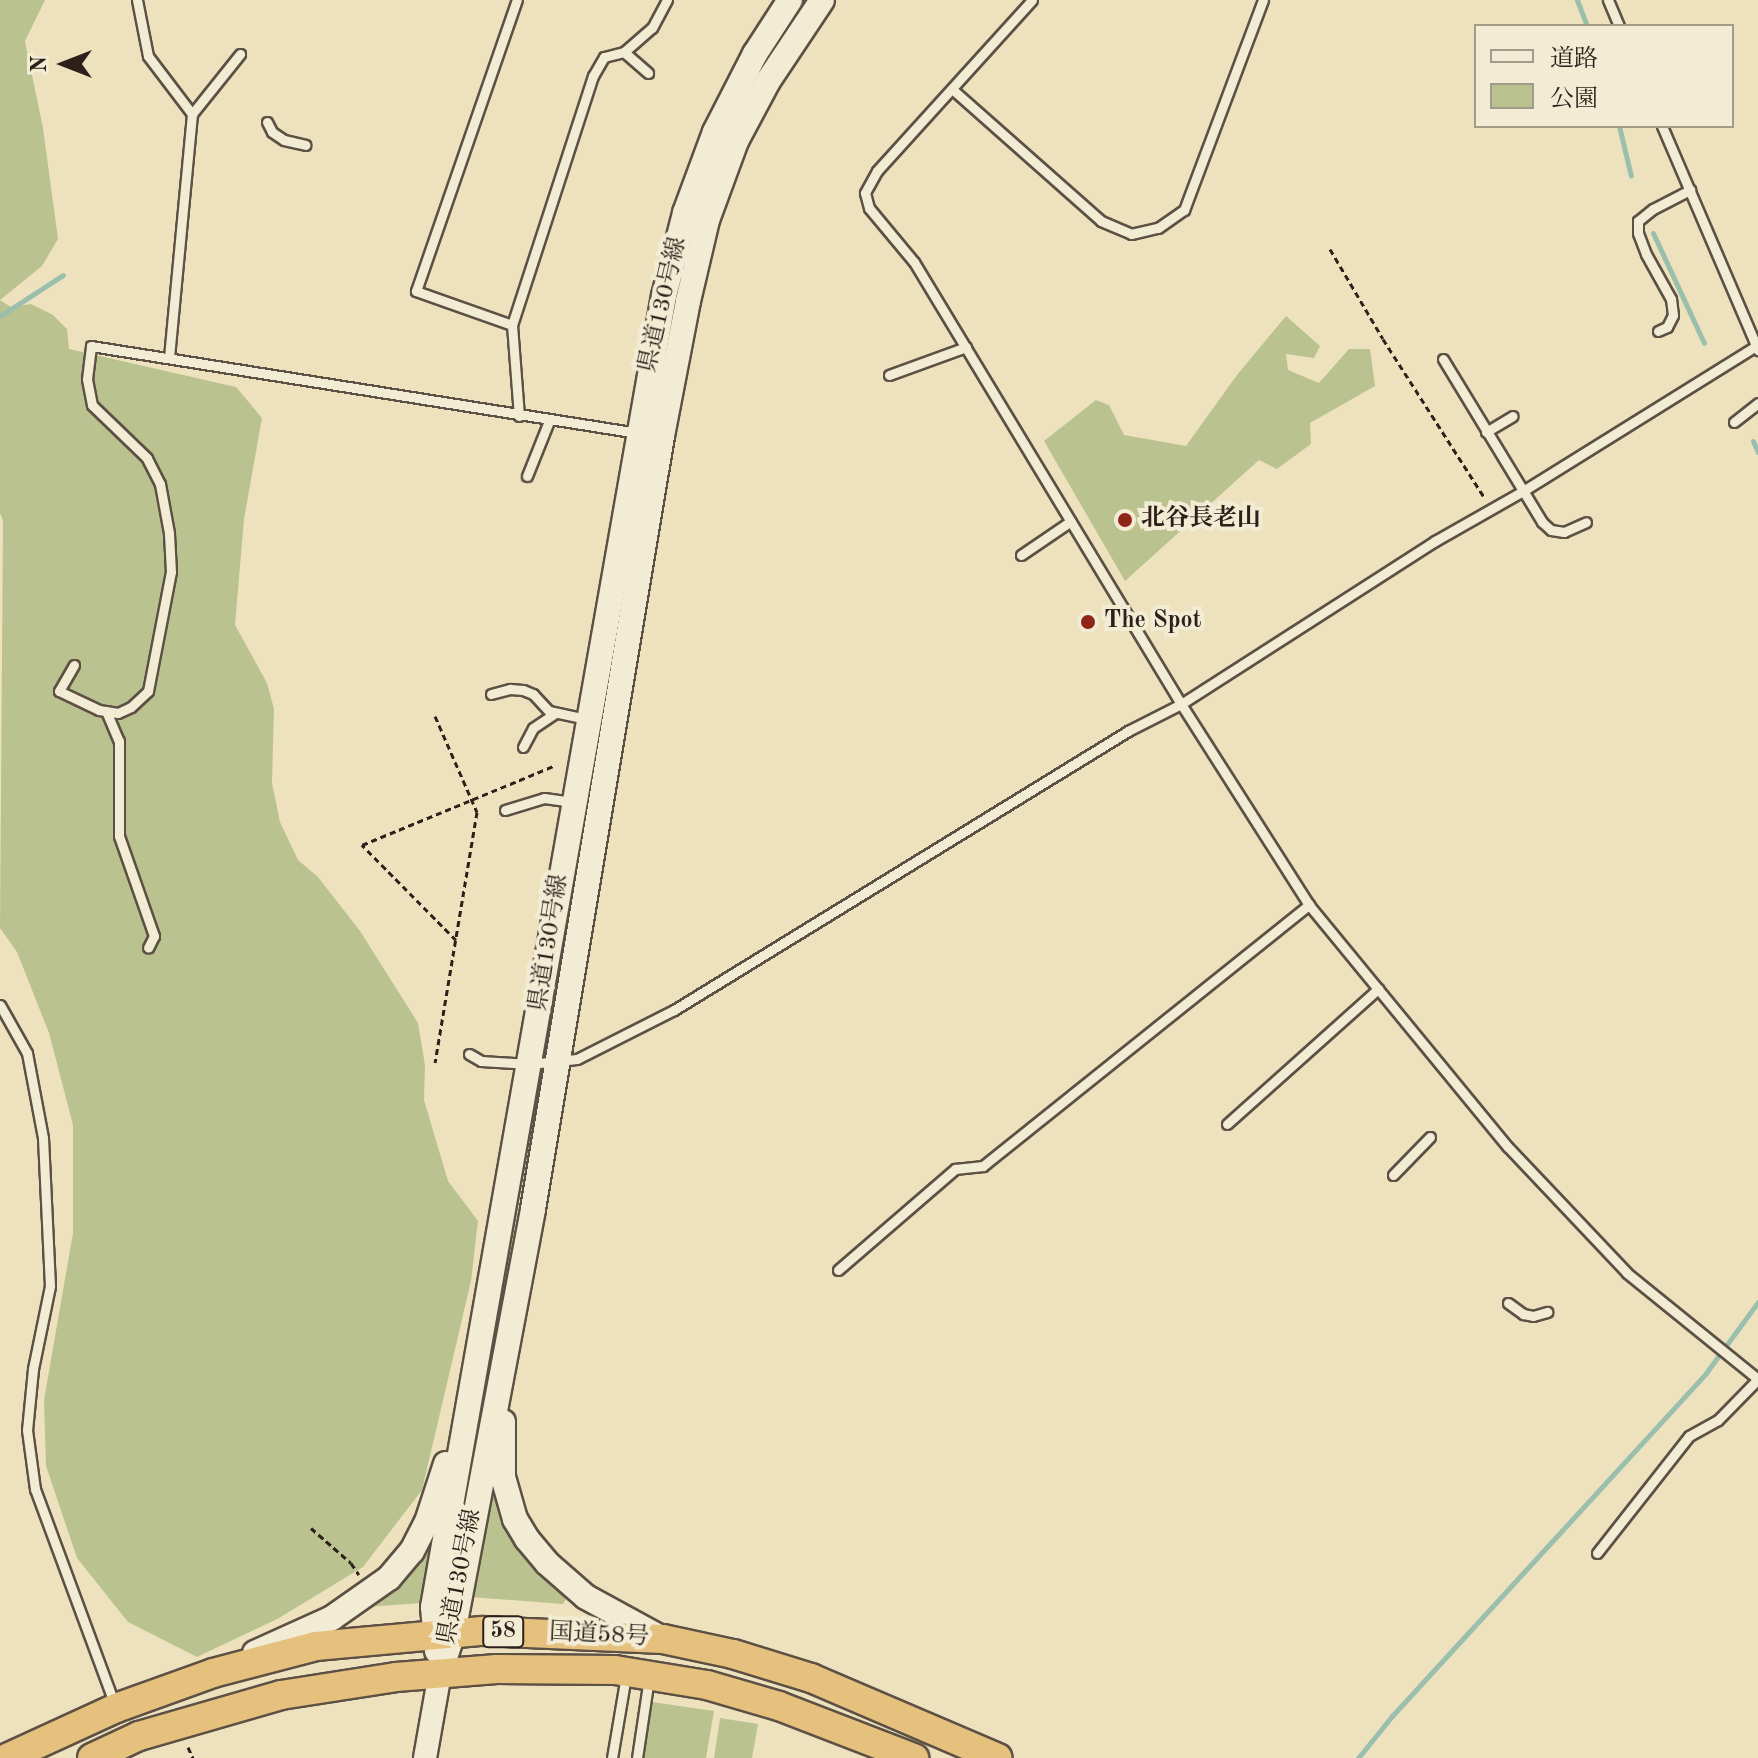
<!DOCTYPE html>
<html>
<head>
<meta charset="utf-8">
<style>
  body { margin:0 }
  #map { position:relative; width:1758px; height:1758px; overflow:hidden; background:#ede2bd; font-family:"Old Standard TT","Noto Serif JP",serif }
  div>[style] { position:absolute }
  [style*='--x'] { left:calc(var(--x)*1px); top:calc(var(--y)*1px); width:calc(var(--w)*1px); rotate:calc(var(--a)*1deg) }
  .green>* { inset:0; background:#bac38f }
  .stream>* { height:5px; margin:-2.5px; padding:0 2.5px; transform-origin:2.5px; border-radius:2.5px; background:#9abfac }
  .path>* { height:3px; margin-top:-1.5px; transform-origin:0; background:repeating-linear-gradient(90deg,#2d201b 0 6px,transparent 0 10px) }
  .roads { filter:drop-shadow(2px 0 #5d5044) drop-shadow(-2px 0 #5d5044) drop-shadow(0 2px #5d5044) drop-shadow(0 -2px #5d5044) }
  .service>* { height:9px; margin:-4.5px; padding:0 4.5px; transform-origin:4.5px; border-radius:4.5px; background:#f3ecd4 }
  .tertiary>* { height:22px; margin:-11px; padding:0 11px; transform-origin:11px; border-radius:11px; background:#f3ecd4 }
  .secondary>* { height:24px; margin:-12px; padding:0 12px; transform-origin:12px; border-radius:12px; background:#f3ecd4 }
  .trunk>* { height:28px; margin:-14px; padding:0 14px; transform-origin:14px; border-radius:14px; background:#e6c17e }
  .dots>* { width:22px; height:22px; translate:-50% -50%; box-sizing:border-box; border:4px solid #f3ecd4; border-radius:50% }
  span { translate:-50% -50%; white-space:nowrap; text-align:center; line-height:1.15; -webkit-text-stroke:8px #f3ecd4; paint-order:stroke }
  .shield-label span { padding:2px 6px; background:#f3ecd4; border:2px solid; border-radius:6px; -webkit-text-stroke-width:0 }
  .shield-label { font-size:22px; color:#2d201b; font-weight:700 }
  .street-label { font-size:24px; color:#2d201b }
  .poi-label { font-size:24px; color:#2d201b; font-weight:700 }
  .left { translate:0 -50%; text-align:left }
  .legend { position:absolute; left:1474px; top:24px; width:260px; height:104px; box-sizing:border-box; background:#f3ecd4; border:2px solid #a49a8a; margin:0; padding:10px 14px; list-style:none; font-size:24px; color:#2d201b }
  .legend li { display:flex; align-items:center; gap:16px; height:40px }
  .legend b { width:40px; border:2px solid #a49a8a }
  .north { position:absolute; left:24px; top:24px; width:80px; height:80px; -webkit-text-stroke:6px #f3ecd4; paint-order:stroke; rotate:270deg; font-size:22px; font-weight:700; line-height:32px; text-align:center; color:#2d201b }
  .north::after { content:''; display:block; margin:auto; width:28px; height:36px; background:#2d201b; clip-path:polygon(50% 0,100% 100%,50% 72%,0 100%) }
</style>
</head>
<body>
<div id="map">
  <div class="green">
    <i style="clip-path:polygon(0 0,45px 0,25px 41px,43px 128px,58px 239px,42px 266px,0 300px,11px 307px,31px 304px,53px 315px,67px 329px,69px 349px,236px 387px,262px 418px,244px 519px,235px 625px,267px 683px,274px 709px,272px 783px,280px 822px,298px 860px,318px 877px,360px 931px,418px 1023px,425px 1065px,424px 1100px,448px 1181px,478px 1221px,471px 1281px,422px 1490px,363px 1567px,279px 1618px,197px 1657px,128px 1622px,77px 1558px,46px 1466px,44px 1400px,73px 1233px,73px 1125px,49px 1033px,17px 952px,0 928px,3px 521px,0 513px)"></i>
    <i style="clip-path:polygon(1286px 316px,1320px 346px,1314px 358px,1286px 354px,1288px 370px,1319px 383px,1349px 349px,1370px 349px,1375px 386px,1310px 423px,1311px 444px,1277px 469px,1259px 460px,1125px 581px,1044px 441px,1096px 400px,1109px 405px,1124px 435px,1186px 446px,1237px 375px)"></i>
    <i style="clip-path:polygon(491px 1468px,566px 1599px,563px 1604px,470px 1597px)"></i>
    <i style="clip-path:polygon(434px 1528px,421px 1603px,366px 1607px)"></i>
    <i style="clip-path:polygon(652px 1702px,714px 1711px,706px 1758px,644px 1758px)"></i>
    <i style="clip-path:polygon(720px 1718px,758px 1724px,752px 1758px,714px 1758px)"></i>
  </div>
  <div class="stream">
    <i style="--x:1577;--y:0;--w:28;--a:69"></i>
    <i style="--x:1619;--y:126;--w:51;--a:76.5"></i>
    <i style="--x:1653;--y:233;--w:121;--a:65.1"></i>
    <i style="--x:0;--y:316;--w:75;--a:-33.1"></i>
    <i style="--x:1753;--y:441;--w:12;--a:66"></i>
    <i style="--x:1358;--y:1758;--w:54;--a:-51"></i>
    <i style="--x:1392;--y:1716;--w:465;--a:-47.5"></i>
    <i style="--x:1706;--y:1373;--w:88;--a:-53.8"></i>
  </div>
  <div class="path">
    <i style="--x:1330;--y:249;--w:104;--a:59.5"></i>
    <i style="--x:1383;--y:339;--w:188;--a:57.4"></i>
    <i style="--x:435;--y:716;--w:105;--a:66.4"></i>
    <i style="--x:477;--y:812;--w:254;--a:99.5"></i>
    <i style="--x:456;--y:940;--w:134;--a:-134.7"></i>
    <i style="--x:362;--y:845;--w:208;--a:-22.4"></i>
    <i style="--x:311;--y:1528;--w:53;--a:41.2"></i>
    <i style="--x:351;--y:1563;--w:14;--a:56"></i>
    <i style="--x:188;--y:1747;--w:12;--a:66"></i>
  </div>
  <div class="roads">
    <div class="service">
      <i style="--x:137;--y:0;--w:57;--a:78.9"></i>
      <i style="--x:148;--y:56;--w:73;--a:52.8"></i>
      <i style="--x:192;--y:114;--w:244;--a:95.4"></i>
      <i style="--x:1032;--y:0;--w:231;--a:132.2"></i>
      <i style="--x:877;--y:171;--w:25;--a:119"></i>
      <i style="--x:865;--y:193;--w:16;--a:75"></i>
      <i style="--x:869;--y:208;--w:70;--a:50.2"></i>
      <i style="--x:914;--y:262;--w:516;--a:58.86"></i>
      <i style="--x:1181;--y:704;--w:238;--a:57.5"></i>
      <i style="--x:1309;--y:905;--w:313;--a:50.6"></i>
      <i style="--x:1508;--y:1147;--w:173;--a:46.6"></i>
      <i style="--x:1627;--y:1273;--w:169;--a:39"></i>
      <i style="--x:1608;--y:0;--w:28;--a:67"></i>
      <i style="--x:624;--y:52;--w:37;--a:-41"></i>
      <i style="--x:652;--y:28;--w:32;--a:-62"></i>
      <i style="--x:952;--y:89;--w:199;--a:41.5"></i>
      <i style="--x:1101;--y:221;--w:33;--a:23"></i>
      <i style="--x:1131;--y:234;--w:28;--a:-13"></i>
      <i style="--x:1158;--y:228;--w:32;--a:-35"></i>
      <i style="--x:1184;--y:210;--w:224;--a:-69.4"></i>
      <i style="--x:192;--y:114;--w:77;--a:-51.3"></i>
      <i style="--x:267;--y:122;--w:11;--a:63"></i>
      <i style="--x:272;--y:132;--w:14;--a:34"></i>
      <i style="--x:284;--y:140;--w:22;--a:13"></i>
      <i style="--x:1662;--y:126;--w:244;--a:66.8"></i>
      <i style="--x:512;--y:325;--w:102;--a:-160.5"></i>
      <i style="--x:416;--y:291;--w:308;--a:-70.9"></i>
      <i style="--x:1658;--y:331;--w:10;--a:-24"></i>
      <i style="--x:1667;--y:327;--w:13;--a:-63"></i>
      <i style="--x:1673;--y:315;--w:16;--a:-97"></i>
      <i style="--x:1671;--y:299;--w:51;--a:-119.1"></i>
      <i style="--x:1646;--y:254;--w:22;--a:-111"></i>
      <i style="--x:1638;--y:233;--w:12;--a:-90"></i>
      <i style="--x:1638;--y:221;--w:19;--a:-39"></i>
      <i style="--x:1653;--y:209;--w:42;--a:-27.2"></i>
      <i style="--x:1443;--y:359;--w:191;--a:58.7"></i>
      <i style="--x:1542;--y:522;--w:12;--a:42"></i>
      <i style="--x:1551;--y:530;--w:13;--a:9"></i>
      <i style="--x:1564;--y:532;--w:24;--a:-24"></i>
      <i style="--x:889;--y:375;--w:82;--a:-20"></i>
      <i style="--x:519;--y:416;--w:91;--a:-94.4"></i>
      <i style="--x:512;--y:325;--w:262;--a:-72"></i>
      <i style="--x:593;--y:76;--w:22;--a:-60"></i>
      <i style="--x:604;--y:57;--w:21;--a:-14"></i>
      <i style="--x:624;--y:52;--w:32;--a:41"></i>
      <i style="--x:1734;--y:422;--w:31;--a:-38"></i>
      <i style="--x:1486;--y:432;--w:31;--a:-31"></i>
      <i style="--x:527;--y:476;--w:59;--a:-68.2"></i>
      <i style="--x:1021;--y:555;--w:60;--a:-34.2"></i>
      <i style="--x:74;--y:665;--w:30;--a:120"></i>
      <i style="--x:59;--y:691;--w:44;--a:25.4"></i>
      <i style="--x:99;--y:710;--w:19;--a:9"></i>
      <i style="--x:118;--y:713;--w:14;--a:-25"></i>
      <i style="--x:131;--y:707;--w:23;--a:-43"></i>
      <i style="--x:148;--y:691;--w:121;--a:-79.1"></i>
      <i style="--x:171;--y:572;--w:39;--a:-93"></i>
      <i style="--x:169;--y:533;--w:50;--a:-100.4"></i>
      <i style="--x:160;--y:484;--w:29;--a:-117"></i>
      <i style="--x:147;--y:458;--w:76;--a:-136.1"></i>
      <i style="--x:92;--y:405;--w:26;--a:-101"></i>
      <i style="--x:87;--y:379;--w:33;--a:-83"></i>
      <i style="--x:91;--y:346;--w:554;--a:9.04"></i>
      <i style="--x:491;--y:694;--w:20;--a:-15"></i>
      <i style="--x:510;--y:689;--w:13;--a:4"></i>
      <i style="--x:523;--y:690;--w:11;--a:22"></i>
      <i style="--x:533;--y:694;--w:23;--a:47"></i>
      <i style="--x:549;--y:711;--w:40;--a:12"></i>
      <i style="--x:106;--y:711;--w:33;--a:67"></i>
      <i style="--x:119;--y:741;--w:95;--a:90"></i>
      <i style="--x:119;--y:836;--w:106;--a:70.7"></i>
      <i style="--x:154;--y:936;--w:13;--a:117"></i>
      <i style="--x:523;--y:747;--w:21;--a:-62"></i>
      <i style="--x:533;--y:728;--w:27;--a:-34"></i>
      <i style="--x:505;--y:810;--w:41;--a:-17.1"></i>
      <i style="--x:544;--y:798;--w:29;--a:8"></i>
      <i style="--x:0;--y:1005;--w:55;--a:60.6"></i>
      <i style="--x:27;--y:1053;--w:86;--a:79.3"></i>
      <i style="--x:43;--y:1138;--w:148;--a:87.3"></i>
      <i style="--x:50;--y:1286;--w:85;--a:101.6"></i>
      <i style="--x:33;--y:1369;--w:61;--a:95.6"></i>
      <i style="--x:27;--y:1430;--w:60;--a:82.3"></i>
      <i style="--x:35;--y:1489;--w:230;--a:69.7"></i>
      <i style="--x:469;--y:1054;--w:14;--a:30"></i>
      <i style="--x:481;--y:1061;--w:49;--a:3.5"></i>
      <i style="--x:530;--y:1064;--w:47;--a:-6.1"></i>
      <i style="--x:577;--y:1059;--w:109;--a:-26.8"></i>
      <i style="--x:674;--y:1010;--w:533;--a:-31.57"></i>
      <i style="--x:1128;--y:731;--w:59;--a:-27"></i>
      <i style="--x:1181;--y:704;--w:302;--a:-32.7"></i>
      <i style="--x:1435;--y:541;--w:101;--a:-29.6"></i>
      <i style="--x:1523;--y:491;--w:277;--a:-31.9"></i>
      <i style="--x:1227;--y:1124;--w:203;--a:-41.8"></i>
      <i style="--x:1393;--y:1175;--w:53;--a:-45.8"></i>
      <i style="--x:838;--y:1270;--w:155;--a:-40.8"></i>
      <i style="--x:955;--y:1169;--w:28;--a:-6"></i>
      <i style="--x:983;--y:1166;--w:418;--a:-38.7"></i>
      <i style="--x:1508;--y:1303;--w:19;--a:36"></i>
      <i style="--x:1523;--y:1314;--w:10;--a:11"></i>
      <i style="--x:1533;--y:1316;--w:15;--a:-16"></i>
      <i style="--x:1597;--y:1553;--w:149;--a:-51.8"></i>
      <i style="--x:1689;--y:1436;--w:33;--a:-29"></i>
      <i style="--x:1718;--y:1420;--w:57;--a:-45.7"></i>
      <i style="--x:612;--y:1758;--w:84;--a:-80.4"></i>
      <i style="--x:637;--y:1758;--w:81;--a:-81.5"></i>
    </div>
    <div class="tertiary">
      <i style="--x:425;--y:1758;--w:86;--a:-80"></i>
    </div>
    <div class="secondary">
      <i style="--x:503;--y:1422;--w:55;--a:90"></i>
      <i style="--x:503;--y:1477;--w:44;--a:74.1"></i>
      <i style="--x:515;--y:1519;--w:23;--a:59"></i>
      <i style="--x:527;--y:1539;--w:31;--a:50"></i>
      <i style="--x:547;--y:1563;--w:52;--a:41.1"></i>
      <i style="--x:586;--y:1597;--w:85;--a:28.7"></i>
      <i style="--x:437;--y:1651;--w:44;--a:-95.2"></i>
      <i style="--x:433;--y:1607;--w:1331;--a:-80.01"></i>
      <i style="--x:664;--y:296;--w:86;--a:-75.8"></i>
      <i style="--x:685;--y:213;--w:86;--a:-69.7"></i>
      <i style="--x:715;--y:132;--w:88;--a:-62.9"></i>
      <i style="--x:755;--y:54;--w:64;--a:-57.1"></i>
      <i style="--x:255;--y:1653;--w:85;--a:-24.4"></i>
      <i style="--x:332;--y:1618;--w:70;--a:-35.1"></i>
      <i style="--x:389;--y:1578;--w:35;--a:-50"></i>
      <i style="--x:412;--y:1551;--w:33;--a:-63"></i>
      <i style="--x:427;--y:1522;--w:61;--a:-71.9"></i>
      <i style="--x:440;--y:1673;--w:42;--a:-72"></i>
      <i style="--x:453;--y:1633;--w:431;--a:-79.3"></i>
      <i style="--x:533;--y:1209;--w:784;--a:-80.53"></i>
      <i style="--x:662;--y:436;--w:137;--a:-79.1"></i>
      <i style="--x:688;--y:301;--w:83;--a:-76.8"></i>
      <i style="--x:707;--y:220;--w:84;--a:-69.8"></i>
      <i style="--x:736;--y:141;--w:68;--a:-61.9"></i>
      <i style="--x:768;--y:81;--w:97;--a:-56.3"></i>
    </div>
    <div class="trunk">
      <i style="--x:7;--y:1758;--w:120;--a:-24.6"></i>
      <i style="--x:116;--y:1708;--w:103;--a:-19.8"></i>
      <i style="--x:213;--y:1673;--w:106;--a:-14.7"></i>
      <i style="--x:316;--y:1646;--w:167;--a:-5.2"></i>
      <i style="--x:482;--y:1631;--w:181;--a:2.5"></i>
      <i style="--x:663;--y:1639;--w:72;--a:12.1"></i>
      <i style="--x:733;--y:1654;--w:82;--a:17.1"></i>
      <i style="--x:811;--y:1678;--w:203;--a:23.2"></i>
      <i style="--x:92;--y:1758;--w:52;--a:-25.1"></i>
      <i style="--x:139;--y:1736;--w:148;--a:-16.1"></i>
      <i style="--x:281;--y:1695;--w:116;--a:-8.9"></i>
      <i style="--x:396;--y:1677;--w:101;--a:-4.5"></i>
      <i style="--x:497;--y:1669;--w:118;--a:0.5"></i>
      <i style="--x:615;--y:1670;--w:93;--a:9.3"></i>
      <i style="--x:707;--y:1685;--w:75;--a:16.3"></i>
      <i style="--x:779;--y:1706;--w:145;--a:21.1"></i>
    </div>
  </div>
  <div class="dots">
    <i style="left:1125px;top:520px;background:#8f2418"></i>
    <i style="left:1088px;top:622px;background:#8f2418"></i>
  </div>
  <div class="shield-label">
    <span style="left:503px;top:1632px">58</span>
  </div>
  <div class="street-label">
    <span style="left:664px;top:305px;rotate:-77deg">県道130号線</span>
    <span style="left:550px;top:943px;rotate:-81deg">県道130号線</span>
    <span style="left:461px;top:1577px;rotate:-79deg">県道130号線</span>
    <span style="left:599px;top:1636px;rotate:3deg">国道58号</span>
  </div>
  <div class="poi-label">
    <span class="left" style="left:1141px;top:520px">北谷長老山</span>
    <span class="left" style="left:1104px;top:622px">The Spot</span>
  </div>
  <ul class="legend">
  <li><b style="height:10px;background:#f3ecd4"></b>道路</li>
  <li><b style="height:22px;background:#bac38f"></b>公園</li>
  </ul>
  <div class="north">N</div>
</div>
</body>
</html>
